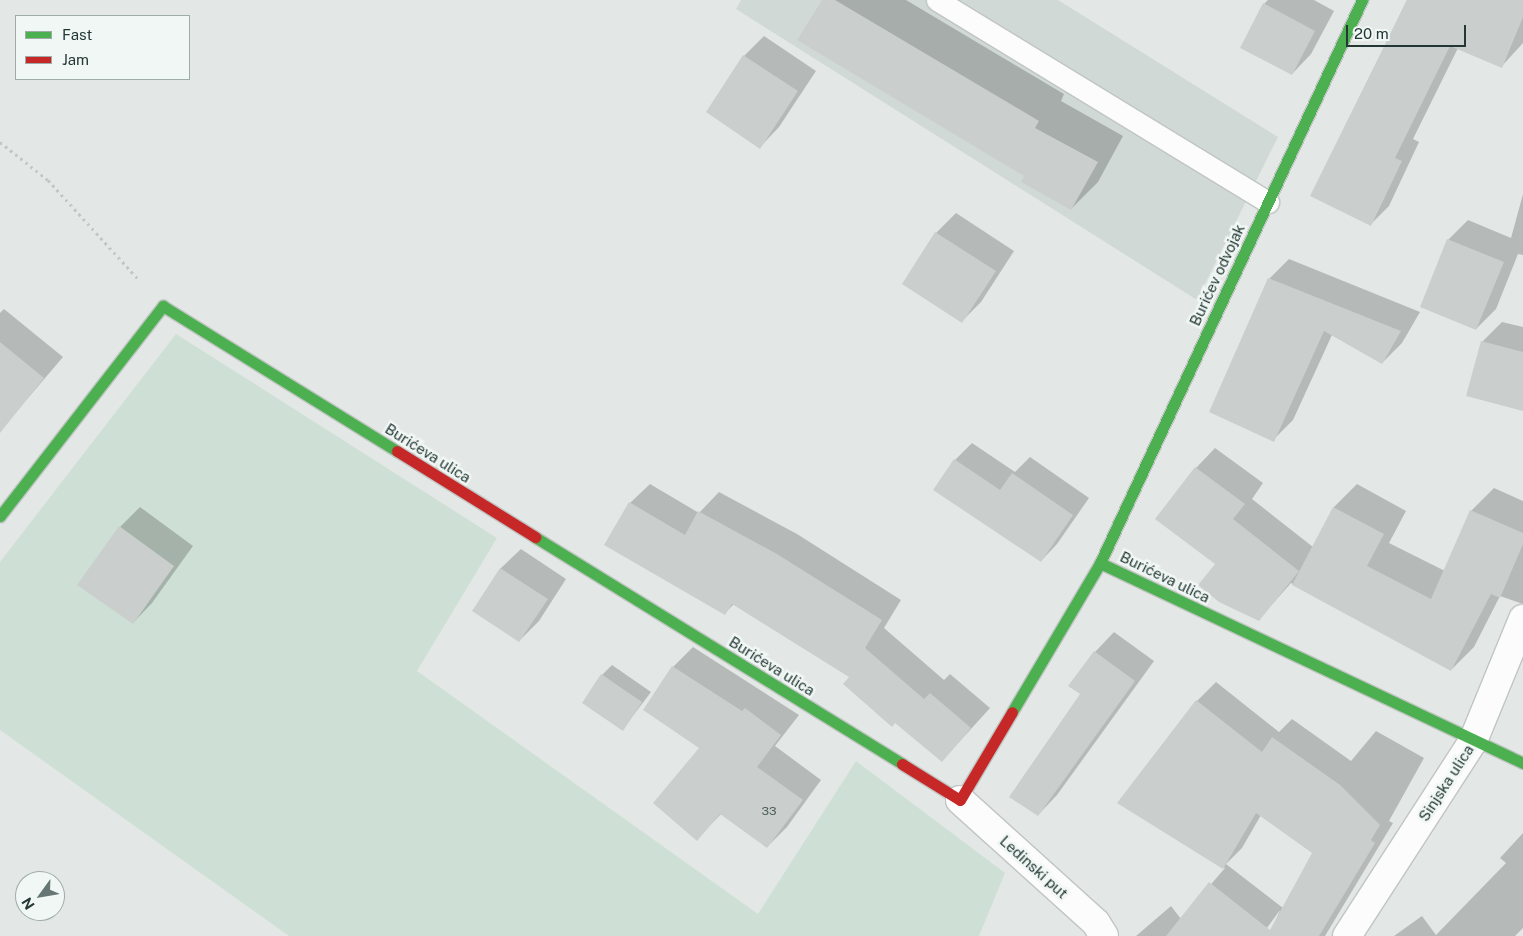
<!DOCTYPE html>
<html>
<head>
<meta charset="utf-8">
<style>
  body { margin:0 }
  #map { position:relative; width:1523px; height:936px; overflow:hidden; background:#e3e8e6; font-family:"Public Sans",sans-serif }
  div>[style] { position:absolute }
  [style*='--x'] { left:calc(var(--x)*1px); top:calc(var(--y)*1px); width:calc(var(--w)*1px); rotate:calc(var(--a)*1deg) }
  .built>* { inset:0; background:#d1d9d6 }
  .green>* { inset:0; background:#cedfd5 }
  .shadow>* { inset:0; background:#0003 }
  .building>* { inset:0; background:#cacfcd }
  .path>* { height:3px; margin-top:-1.5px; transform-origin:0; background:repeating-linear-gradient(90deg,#c0c8c5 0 2.5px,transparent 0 6.5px) }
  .roads { filter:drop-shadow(1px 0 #c0c5c3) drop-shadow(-1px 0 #c0c5c3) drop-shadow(0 1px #c0c5c3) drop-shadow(0 -1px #c0c5c3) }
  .lane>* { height:21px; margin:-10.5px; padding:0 10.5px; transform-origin:10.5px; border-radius:10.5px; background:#fbfcfb }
  .street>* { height:28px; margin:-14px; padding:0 14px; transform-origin:14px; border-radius:14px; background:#fbfcfb }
  .fast>* { height:11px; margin:-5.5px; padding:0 5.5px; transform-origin:5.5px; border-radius:5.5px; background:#4caf50 }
  .jam>* { height:11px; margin:-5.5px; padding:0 5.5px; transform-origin:5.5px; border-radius:5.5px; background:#c62828 }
  span { translate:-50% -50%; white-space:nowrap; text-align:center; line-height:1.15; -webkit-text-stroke:5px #f1f7f4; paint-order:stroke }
  .number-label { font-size:12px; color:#4e5e5c }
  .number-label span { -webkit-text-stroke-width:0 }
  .street-label { font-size:15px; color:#233835 }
  .legend { position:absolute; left:15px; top:15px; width:175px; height:65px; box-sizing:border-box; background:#f1f7f4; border:1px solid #9faba8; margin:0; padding:6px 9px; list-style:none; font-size:15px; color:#233835 }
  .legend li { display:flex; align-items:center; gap:10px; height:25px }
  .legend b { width:25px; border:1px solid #9faba8 }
  .north { position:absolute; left:15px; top:871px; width:50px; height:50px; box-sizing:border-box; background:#f1f7f4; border:1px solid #9faba8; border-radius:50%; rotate:238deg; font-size:14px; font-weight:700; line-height:20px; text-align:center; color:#233835 }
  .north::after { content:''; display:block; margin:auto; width:18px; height:22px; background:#667673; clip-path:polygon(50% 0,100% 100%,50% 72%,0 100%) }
  .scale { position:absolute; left:1346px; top:25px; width:120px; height:22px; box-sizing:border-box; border:2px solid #233835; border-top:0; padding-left:6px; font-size:15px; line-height:18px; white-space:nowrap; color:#233835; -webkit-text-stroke:4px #f1f7f4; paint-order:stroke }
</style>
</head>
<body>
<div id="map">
  <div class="built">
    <i style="clip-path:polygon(741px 0,1058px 0,1278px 137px,1197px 300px,736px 9px)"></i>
  </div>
  <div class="green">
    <i style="clip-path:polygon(176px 334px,497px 538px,417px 671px,758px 914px,856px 761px,1005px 873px,979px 936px,289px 936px,0 730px,0 562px)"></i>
  </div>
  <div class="shadow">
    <i style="clip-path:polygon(823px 0,906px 0,1064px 94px,1061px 101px,1123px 136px,1098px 182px,1071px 209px,1026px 175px)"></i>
    <i style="clip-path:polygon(1268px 0,1314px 0,1334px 11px,1311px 54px,1292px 74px,1264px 4px)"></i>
    <i style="clip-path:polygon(1407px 0,1523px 0,1523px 43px,1502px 66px,1458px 48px,1413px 139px,1419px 142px,1389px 206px,1371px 224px,1312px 196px)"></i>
    <i style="clip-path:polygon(764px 36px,816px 71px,779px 127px,760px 147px,707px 112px,744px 56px)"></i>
    <i style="clip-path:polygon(1523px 194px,1523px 255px,1518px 254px,1496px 309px,1476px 329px,1448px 240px,1468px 220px,1511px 238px)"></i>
    <i style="clip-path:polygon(956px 213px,1014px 251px,981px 302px,962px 321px,904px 283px,936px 233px)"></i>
    <i style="clip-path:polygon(1289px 259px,1420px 312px,1402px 343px,1382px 363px,1332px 335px,1293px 420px,1273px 440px,1269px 279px)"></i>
    <i style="clip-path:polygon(4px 309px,63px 357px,11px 418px,0 414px,0 313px)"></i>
    <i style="clip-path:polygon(1502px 322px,1523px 327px,1523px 409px,1482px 342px)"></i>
    <i style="clip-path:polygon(972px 443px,1015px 472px,1030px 457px,1089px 498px,1057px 544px,1041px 561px,935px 490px,955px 460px)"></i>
    <i style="clip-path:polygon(1215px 448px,1263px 483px,1252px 499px,1313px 547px,1334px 507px,1357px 484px,1406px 511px,1389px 543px,1445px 571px,1471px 511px,1494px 488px,1523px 501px,1523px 604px,1500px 596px,1474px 647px,1451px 670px,1291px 583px,1259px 619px,1217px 564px,1196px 468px)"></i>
    <i style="clip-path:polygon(650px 484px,699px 513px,719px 492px,797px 534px,901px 600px,884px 628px,944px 680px,950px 674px,990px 708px,942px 761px,851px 677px,734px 604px,725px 613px,630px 503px)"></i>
    <i style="clip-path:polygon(140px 507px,193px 546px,152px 603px,133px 623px,79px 584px,120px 527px)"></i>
    <i style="clip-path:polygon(521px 549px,566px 579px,539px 621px,519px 641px,473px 611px,501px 568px)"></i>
    <i style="clip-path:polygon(1114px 632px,1154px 661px,1057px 795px,1038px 815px,1095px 652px)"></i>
    <i style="clip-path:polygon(693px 647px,799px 715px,775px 746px,821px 780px,787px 827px,767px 847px,722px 813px,697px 839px,701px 748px,673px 667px)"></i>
    <i style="clip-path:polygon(612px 665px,651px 692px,623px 729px,602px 675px)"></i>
    <i style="clip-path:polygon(evenodd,1216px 682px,1279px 732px,1292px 719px,1351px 761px,1376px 731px,1424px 758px,1389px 821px,1393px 823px,1325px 936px,1270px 936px,1280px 910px,1261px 936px,1136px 936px,1171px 906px,1181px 919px,1225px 868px,1118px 803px,1197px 701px,1216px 682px,1261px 815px,1314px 853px,1283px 908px,1226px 864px,1242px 848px,1261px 815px)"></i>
    <i style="clip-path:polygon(1523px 833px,1523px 928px,1515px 936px,1394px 936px,1422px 916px,1436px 935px,1506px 863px,1500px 858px)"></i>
  </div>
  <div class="building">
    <i style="clip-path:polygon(822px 0,835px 0,1039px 121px,1035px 128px,1098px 162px,1071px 210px,1021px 182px,1024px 176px,797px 40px)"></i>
    <i style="clip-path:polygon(1407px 0,1523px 0,1523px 17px,1502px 68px,1450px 46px,1395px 158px,1402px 161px,1371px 226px,1310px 196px)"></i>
    <i style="clip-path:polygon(1263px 3px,1315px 31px,1292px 75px,1240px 48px)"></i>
    <i style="clip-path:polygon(743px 55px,798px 91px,760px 149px,706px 112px)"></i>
    <i style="clip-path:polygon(935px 232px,996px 271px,962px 323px,902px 284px)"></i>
    <i style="clip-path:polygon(1447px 239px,1504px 262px,1476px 330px,1420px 307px)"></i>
    <i style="clip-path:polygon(1268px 278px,1401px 331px,1382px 364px,1324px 331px,1274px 442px,1209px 412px)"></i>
    <i style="clip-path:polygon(1481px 341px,1523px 352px,1523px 411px,1466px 396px)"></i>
    <i style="clip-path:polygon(0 342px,44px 378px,0 433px)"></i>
    <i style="clip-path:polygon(954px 459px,1000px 490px,1012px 473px,1073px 515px,1041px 562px,933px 490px)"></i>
    <i style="clip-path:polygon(1195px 467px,1245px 504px,1233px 519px,1299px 571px,1259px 621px,1219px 602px,1198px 585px,1215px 564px,1155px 519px)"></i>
    <i style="clip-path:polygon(629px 502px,685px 535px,698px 511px,777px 554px,882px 620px,865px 648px,924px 699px,930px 693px,971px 728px,942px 762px,895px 723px,892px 727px,843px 684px,849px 677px,732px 604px,725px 615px,604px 545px)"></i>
    <i style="clip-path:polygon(1333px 507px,1384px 534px,1367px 566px,1431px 599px,1470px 510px,1523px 533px,1523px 544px,1500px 598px,1491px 594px,1451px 671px,1292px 585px)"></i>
    <i style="clip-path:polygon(119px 526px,174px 566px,133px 624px,77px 585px)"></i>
    <i style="clip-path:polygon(500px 568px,548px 599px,519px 642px,472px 611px)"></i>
    <i style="clip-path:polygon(1094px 651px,1135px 681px,1038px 816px,1009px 797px,1080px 694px,1068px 686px)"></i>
    <i style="clip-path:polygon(672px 666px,742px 711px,745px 708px,781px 735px,757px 767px,803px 800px,767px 848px,720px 814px,697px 841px,653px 803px,699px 748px,643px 710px)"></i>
    <i style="clip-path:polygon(601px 674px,642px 702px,623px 731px,582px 703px)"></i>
    <i style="clip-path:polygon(1196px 700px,1262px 752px,1272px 737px,1340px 785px,1380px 825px,1371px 840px,1375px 843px,1319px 936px,1166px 936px,1209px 882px,1270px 930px,1312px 853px,1256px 813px,1223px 869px,1117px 803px)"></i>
  </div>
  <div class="path">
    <i style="--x:0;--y:142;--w:61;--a:38.4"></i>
    <i style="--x:48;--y:180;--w:135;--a:47.7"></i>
  </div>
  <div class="roads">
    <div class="lane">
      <i style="--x:937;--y:0;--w:388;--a:31.4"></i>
    </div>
    <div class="street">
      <i style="--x:960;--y:800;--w:183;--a:42.1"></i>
      <i style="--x:1096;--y:923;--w:15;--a:58"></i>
      <i style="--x:1347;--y:936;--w:232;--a:-57.1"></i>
      <i style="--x:1473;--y:741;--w:132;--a:-67.7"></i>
    </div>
    <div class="fast">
      <i style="--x:0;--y:516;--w:266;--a:-52.2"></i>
      <i style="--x:163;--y:306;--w:275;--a:31.8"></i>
      <i style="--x:535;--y:537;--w:432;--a:31.7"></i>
      <i style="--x:1100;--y:563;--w:621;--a:-65.04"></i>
      <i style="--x:1012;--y:712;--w:173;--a:-59.4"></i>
      <i style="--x:1100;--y:563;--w:468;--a:25.3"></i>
    </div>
    <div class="jam">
      <i style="--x:397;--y:451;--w:163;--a:31.9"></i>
      <i style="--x:902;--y:764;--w:68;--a:31.8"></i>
      <i style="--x:960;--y:800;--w:102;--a:-59.4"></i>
    </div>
  </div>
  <div class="number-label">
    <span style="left:769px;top:812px">33</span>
  </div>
  <div class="street-label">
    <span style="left:1217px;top:275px;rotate:-65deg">Burićev odvojak</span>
    <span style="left:428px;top:453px;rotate:32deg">Burićeva ulica</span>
    <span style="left:1165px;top:577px;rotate:26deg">Burićeva ulica</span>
    <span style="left:772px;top:666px;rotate:32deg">Burićeva ulica</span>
    <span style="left:1446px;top:783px;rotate:-57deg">Sinjska ulica</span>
    <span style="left:1034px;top:867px;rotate:42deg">Ledinski put</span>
  </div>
  <ul class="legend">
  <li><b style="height:6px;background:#4caf50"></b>Fast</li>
  <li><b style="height:6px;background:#c62828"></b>Jam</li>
  </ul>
  <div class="north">N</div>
  <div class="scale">20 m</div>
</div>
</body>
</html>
